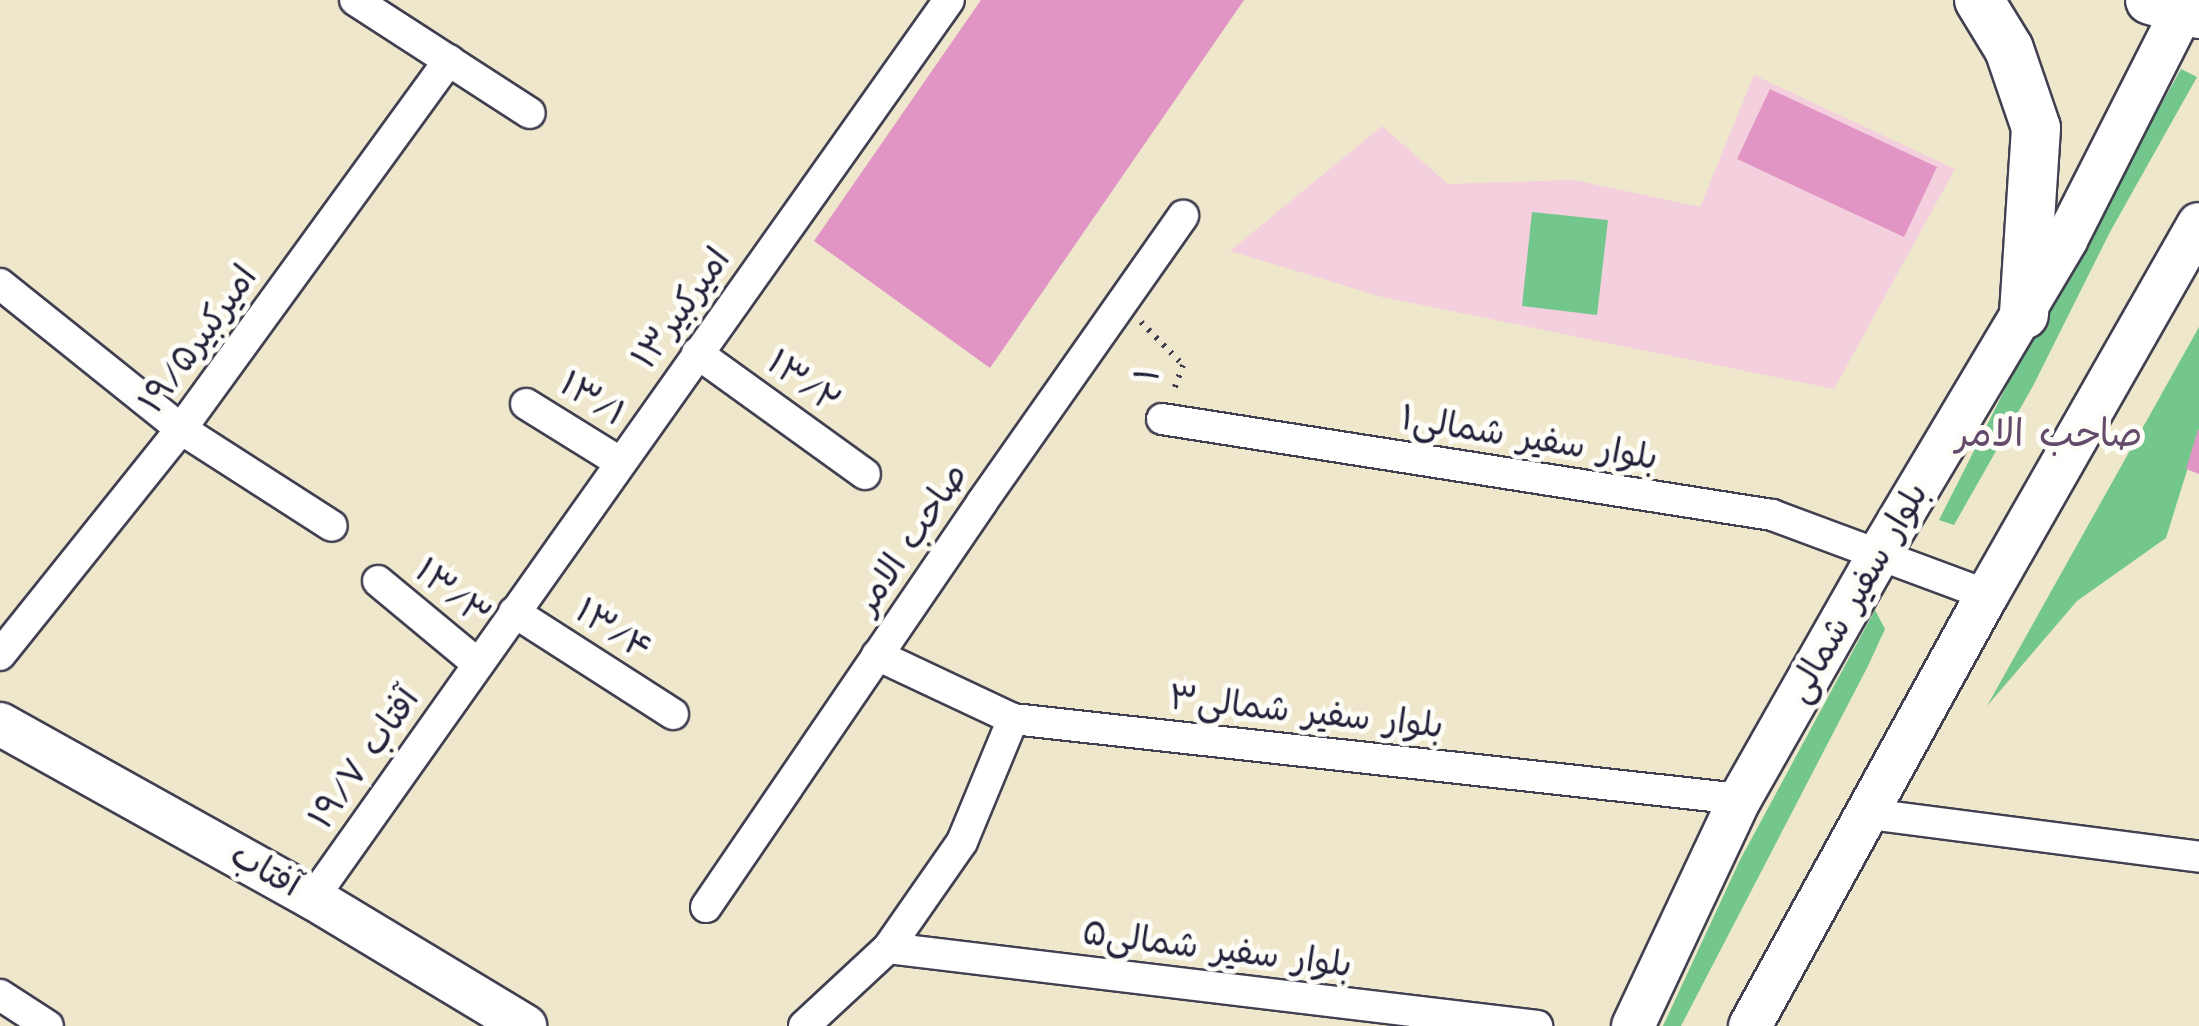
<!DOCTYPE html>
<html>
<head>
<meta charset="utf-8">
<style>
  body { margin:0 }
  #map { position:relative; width:2199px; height:1026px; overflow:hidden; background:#efe7cb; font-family:"Architects Daughter","Playpen Sans Arabic",sans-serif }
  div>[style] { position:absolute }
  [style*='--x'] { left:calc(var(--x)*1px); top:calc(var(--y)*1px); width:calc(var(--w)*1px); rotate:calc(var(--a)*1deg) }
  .built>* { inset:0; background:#f4cfdd }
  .green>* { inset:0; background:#73c78c }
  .building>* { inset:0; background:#e095c4 }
  .path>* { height:6px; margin-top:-3px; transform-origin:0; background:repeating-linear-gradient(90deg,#414051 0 2.5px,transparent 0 10.5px) }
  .roads { filter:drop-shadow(2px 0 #414051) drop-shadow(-2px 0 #414051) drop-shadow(0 2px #414051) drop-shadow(0 -2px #414051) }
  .street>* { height:30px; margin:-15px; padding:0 15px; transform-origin:15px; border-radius:15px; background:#fff }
  .secondary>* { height:42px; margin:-21px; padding:0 21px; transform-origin:21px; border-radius:21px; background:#fff }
  .primary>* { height:48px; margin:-24px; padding:0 24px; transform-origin:24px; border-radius:24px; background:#fff }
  span { translate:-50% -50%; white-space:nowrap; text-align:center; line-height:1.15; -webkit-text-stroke:10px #fdfcf7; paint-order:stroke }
  .street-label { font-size:35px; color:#22223b }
  .neighbourhood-label { font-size:38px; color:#644a6b }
</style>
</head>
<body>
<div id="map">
  <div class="built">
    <i style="clip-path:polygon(1754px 75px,1955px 169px,1834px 389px,1382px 297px,1230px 251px,1382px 126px,1448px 184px,1574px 180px,1700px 207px)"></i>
  </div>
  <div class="green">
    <i style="clip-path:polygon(2181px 69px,2197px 77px,2110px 232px,2033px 386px,1954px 525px,1939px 520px,2040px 320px)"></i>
    <i style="clip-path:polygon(1532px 212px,1608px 220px,1597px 315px,1522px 306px)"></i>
    <i style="clip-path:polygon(2199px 327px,2199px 432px,2166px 538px,2077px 601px,1987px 706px)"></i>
    <i style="clip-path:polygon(1875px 610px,1885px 629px,1868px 666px,1681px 1026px,1663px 1026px,1740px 860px)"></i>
  </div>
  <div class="building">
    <i style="clip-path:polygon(981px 0,1244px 0,990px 368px,814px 241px)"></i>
    <i style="clip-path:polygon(1770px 89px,1937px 167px,1904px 237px,1737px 159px)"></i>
    <i style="clip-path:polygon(2198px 430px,2199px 430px,2199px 474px,2186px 469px)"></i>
  </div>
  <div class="path">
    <i style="--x:1141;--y:322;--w:60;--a:45.7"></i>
    <i style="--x:1183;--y:365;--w:27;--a:110"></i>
  </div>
  <div class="roads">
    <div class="street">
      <i style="--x:355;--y:0;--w:208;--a:32.9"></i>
      <i style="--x:0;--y:284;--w:232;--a:38.7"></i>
      <i style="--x:181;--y:429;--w:179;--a:32.7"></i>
      <i style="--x:697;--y:353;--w:207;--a:35.8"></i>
      <i style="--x:526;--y:404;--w:108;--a:31.8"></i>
      <i style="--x:1162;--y:419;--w:618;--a:8.94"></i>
      <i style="--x:1772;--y:515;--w:229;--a:20.4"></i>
      <i style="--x:378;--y:581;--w:130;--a:39.7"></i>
      <i style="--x:514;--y:612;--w:189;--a:32.7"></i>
      <i style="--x:0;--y:655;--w:290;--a:-51.3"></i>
      <i style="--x:181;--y:429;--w:456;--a:-54"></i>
      <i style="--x:877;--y:655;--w:150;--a:25.2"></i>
      <i style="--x:1013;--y:719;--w:731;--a:6.28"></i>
      <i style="--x:1870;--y:814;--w:332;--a:7.4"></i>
      <i style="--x:313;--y:898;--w:1100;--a:-54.69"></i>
      <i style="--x:706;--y:907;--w:490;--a:-55.7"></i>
      <i style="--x:982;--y:502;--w:350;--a:-54.9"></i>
      <i style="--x:888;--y:948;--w:654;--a:6.85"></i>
      <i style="--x:0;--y:995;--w:57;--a:32.9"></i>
      <i style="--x:804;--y:1026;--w:115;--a:-42.9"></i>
      <i style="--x:888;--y:948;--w:129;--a:-55.1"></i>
      <i style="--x:962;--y:842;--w:133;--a:-67.5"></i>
    </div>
    <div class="secondary">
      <i style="--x:0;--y:724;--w:358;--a:29.1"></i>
      <i style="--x:313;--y:898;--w:248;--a:31.1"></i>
      <i style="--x:1633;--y:1026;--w:251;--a:-64.8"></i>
      <i style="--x:1740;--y:799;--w:282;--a:-60.4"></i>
      <i style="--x:1879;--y:554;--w:365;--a:-59.2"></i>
      <i style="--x:2066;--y:240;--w:269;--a:-63.1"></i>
      <i style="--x:1750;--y:1026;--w:492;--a:-61.2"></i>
      <i style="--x:1987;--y:595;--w:427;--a:-60.3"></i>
    </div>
    <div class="primary">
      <i style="--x:1979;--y:0;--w:57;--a:58.5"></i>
      <i style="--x:2009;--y:49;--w:83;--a:71.1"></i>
      <i style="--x:2036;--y:128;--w:187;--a:93.7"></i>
      <i style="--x:2150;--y:0;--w:51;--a:15.9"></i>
    </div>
  </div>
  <div class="street-label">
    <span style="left:682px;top:309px;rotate:-54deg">امیرکبیر۱۳</span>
    <span style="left:199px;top:340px;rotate:-54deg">امیرکبیر۱۹/۵</span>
    <span style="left:1149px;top:375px;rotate:-78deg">۱</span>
    <span style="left:803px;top:383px;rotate:36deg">۱۳/۲</span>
    <span style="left:592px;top:400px;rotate:32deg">۱۳/۱</span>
    <span style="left:1529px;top:439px;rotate:9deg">بلوار سفیر شمالی۱</span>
    <span style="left:912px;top:539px;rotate:-56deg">صاحب الامر</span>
    <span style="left:1858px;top:593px;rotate:-60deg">بلوار سفیر شمالی</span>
    <span style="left:452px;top:594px;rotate:39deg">۱۳/۳</span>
    <span style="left:613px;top:631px;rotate:33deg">۱۳/۴</span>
    <span style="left:1306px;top:713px;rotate:6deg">بلوار سفیر شمالی۳</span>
    <span style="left:365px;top:759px;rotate:-55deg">آفتاب ۱۹/۷</span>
    <span style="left:265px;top:871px;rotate:29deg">آفتاب</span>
    <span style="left:1217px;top:950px;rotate:7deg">بلوار سفیر شمالی۵</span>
  </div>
  <div class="neighbourhood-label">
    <span style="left:2049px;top:436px">صاحب الامر</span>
  </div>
</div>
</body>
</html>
